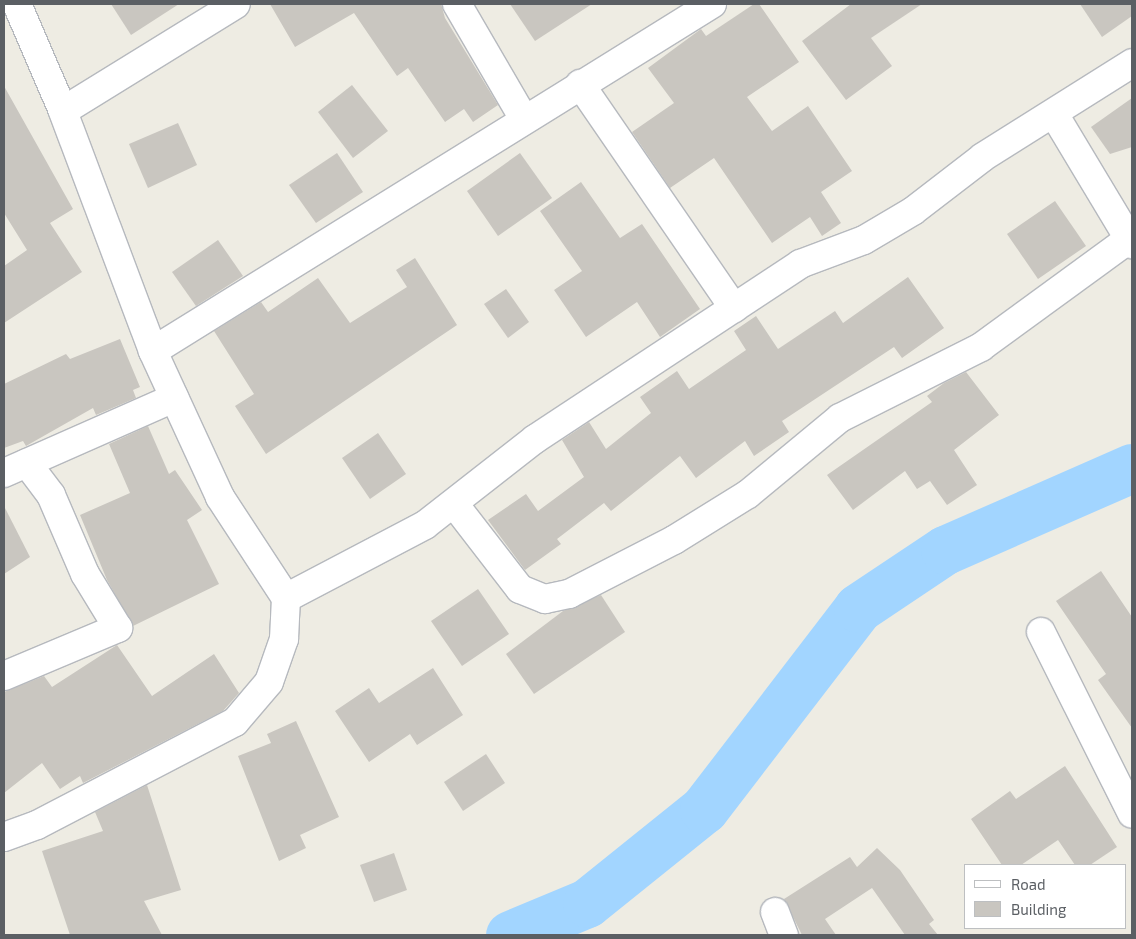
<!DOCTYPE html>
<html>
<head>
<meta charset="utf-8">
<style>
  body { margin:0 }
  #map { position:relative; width:1136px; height:939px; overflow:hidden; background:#eeece3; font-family:"Exo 2",sans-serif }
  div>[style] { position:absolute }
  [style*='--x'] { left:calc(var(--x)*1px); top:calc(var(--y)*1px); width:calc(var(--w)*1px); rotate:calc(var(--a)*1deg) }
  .river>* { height:49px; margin:-24.5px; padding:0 24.5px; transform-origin:24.5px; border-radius:24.5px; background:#a2d5ff }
  .building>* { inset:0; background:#c9c6c0 }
  .roads { filter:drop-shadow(1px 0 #b6b9be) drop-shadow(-1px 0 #b6b9be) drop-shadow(0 1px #b6b9be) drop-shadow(0 -1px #b6b9be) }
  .minor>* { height:28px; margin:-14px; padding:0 14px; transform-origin:14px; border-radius:14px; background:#fff }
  span { translate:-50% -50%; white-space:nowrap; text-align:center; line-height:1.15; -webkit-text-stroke:4px #fff; paint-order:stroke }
  .frame { position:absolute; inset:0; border:5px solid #5b5f64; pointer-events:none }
  .legend { position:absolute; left:964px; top:864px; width:162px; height:65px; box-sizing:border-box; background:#fff; border:1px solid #bdbfc1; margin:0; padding:6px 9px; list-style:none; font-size:15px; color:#5b5f64 }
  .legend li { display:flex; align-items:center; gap:10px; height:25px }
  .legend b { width:25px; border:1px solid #bdbfc1 }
</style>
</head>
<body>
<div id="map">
  <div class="river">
    <i style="--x:510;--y:935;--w:83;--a:-22.6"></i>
    <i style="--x:587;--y:903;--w:150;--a:-38.8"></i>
    <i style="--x:704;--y:809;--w:253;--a:-52.5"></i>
    <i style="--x:858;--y:608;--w:105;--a:-33.7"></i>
    <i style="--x:945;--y:550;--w:204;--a:-23.7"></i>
  </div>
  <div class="building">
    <i style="clip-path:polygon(111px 4px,179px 4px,131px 35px)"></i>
    <i style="clip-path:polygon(270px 4px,441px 4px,445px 18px,498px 105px,473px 122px,464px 109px,445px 122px,408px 68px,397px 76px,354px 13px,295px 47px)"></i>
    <i style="clip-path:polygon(510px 4px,592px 4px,535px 41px)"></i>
    <i style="clip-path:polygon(754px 4px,759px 4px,799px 62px,747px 97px,772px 131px,808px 106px,852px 171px,821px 192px,841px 223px,822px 236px,810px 217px,772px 243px,714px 158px,670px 188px,632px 132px,674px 103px,648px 68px,701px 29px,706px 36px)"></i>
    <i style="clip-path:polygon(851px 4px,922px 4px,871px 38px,892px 66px,846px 100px,802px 41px)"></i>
    <i style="clip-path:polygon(1080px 4px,1132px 4px,1132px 16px,1102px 37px)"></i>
    <i style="clip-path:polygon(352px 85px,388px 131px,353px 158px,318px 112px)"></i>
    <i style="clip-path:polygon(4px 86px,73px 209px,50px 223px,82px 272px,4px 323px,4px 266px,27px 250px,4px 213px)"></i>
    <i style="clip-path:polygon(1132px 98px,1132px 147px,1110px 154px,1091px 127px)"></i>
    <i style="clip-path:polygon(178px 123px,197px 165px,148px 188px,129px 144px)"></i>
    <i style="clip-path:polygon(337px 153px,363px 192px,316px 223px,289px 185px)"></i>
    <i style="clip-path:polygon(520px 153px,552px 198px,498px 236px,467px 191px)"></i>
    <i style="clip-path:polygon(581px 182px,620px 238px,642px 224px,700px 309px,660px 337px,637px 302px,586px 337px,554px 290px,582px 271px,540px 211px)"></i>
    <i style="clip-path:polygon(1055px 201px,1086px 246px,1038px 279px,1007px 234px)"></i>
    <i style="clip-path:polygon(218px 240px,243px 276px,196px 306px,172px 272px)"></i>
    <i style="clip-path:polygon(415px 258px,457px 325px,266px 454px,235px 406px,254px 394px,214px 331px,261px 302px,268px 312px,318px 278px,350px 323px,407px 287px,396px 270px)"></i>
    <i style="clip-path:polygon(908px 277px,944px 328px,902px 358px,894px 347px,782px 421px,789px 432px,754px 456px,745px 441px,696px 478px,680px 456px,611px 511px,604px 503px,557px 539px,561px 544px,525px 570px,488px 520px,526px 494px,538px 511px,584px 477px,562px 440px,589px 422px,606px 449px,651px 413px,640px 397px,677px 371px,689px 389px,746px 350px,734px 331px,756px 316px,778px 349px,835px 311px,843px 323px)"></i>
    <i style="clip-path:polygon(506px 289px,529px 322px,508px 338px,484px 304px)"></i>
    <i style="clip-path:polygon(120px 339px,140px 387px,133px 390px,136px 398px,96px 415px,93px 408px,26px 446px,23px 441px,4px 448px,4px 384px,66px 354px,70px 359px)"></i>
    <i style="clip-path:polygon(966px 372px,999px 415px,954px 450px,977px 485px,947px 505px,930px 481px,917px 489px,905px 471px,853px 510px,827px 475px,932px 402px,927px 396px,944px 383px)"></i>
    <i style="clip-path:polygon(148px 426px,169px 474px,175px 470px,202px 510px,187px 520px,219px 584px,133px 626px,107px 580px,80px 515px,130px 493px,109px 444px)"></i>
    <i style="clip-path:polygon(378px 433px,406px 474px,370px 499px,342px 458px)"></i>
    <i style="clip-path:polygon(4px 506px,30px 557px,4px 574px)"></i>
    <i style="clip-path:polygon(1101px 571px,1132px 617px,1132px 728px,1098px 680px,1106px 674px,1056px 601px)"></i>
    <i style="clip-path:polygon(478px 589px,509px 634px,462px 666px,431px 621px)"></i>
    <i style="clip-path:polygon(601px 595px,625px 632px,534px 694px,506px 654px,563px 611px)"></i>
    <i style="clip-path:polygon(117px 645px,152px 696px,214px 654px,239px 693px,223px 711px,83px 783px,80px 776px,60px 789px,42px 763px,4px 793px,4px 692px,44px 676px,52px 687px)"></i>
    <i style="clip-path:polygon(433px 668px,463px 715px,417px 745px,410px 734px,369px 762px,335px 711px,369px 688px,379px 703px)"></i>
    <i style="clip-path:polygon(296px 721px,339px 817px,300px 835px,306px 848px,279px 861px,238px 756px,271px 743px,267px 734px)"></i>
    <i style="clip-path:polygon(486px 754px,505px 783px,463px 811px,444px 782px)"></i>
    <i style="clip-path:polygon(1065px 766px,1117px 847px,1090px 865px,1075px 865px,1058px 840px,1021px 865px,1002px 865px,971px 819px,1010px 791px,1016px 799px)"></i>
    <i style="clip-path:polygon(147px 785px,181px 890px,144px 901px,162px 935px,70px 935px,42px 851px,103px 831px,95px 812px)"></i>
    <i style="clip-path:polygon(877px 848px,900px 870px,934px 920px,929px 924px,938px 935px,905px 935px,872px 888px,825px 919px,836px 935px,802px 935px,784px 899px,850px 857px,857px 867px)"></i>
    <i style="clip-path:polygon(394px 853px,407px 890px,374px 902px,360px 865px)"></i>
  </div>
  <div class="roads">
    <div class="minor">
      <i style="--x:457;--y:4;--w:133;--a:59.8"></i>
      <i style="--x:580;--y:84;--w:272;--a:55.5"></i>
      <i style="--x:63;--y:111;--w:203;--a:-31.7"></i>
      <i style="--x:1054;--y:114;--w:152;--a:59"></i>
      <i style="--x:153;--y:351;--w:658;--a:-31.83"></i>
      <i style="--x:4;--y:473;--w:186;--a:-23.8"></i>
      <i style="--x:455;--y:505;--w:106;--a:52.3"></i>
      <i style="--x:520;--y:589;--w:27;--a:22"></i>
      <i style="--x:545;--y:599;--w:25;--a:-12"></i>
      <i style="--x:569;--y:594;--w:118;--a:-27.2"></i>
      <i style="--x:674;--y:540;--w:87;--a:-31.9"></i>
      <i style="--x:748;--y:494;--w:119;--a:-39.6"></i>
      <i style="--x:840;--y:418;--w:158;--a:-26.7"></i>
      <i style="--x:981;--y:347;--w:183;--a:-36.1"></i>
      <i style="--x:286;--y:598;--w:157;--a:-27.7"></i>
      <i style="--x:425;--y:525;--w:140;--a:-38"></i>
      <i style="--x:535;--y:439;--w:318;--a:-33.4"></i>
      <i style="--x:800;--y:264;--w:68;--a:-20.6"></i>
      <i style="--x:864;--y:240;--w:57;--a:-30.6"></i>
      <i style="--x:913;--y:211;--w:88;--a:-37.6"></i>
      <i style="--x:983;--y:157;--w:176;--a:-32.2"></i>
      <i style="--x:1041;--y:632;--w:203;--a:63.4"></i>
      <i style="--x:4;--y:676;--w:124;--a:-22.8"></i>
      <i style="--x:118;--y:628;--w:63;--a:-121.4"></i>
      <i style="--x:85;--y:574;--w:86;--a:-113.3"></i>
      <i style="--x:51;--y:495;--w:40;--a:-127"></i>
      <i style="--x:4;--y:837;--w:35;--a:-20"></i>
      <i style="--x:37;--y:825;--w:223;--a:-27.5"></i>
      <i style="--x:235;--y:722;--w:52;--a:-49.6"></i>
      <i style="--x:269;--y:682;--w:46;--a:-70.8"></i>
      <i style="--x:284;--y:639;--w:41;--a:-87.2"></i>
      <i style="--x:286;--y:598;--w:121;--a:-123.2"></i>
      <i style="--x:220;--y:497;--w:161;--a:-114.7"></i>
      <i style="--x:153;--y:351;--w:256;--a:-110.6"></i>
      <i style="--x:63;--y:111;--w:116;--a:-113.3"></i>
      <i style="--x:775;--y:912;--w:25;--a:69"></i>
    </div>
  </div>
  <div class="frame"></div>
  <ul class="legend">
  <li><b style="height:6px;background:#fff"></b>Road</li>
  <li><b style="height:14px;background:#c9c6c0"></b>Building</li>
  </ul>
</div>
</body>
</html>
